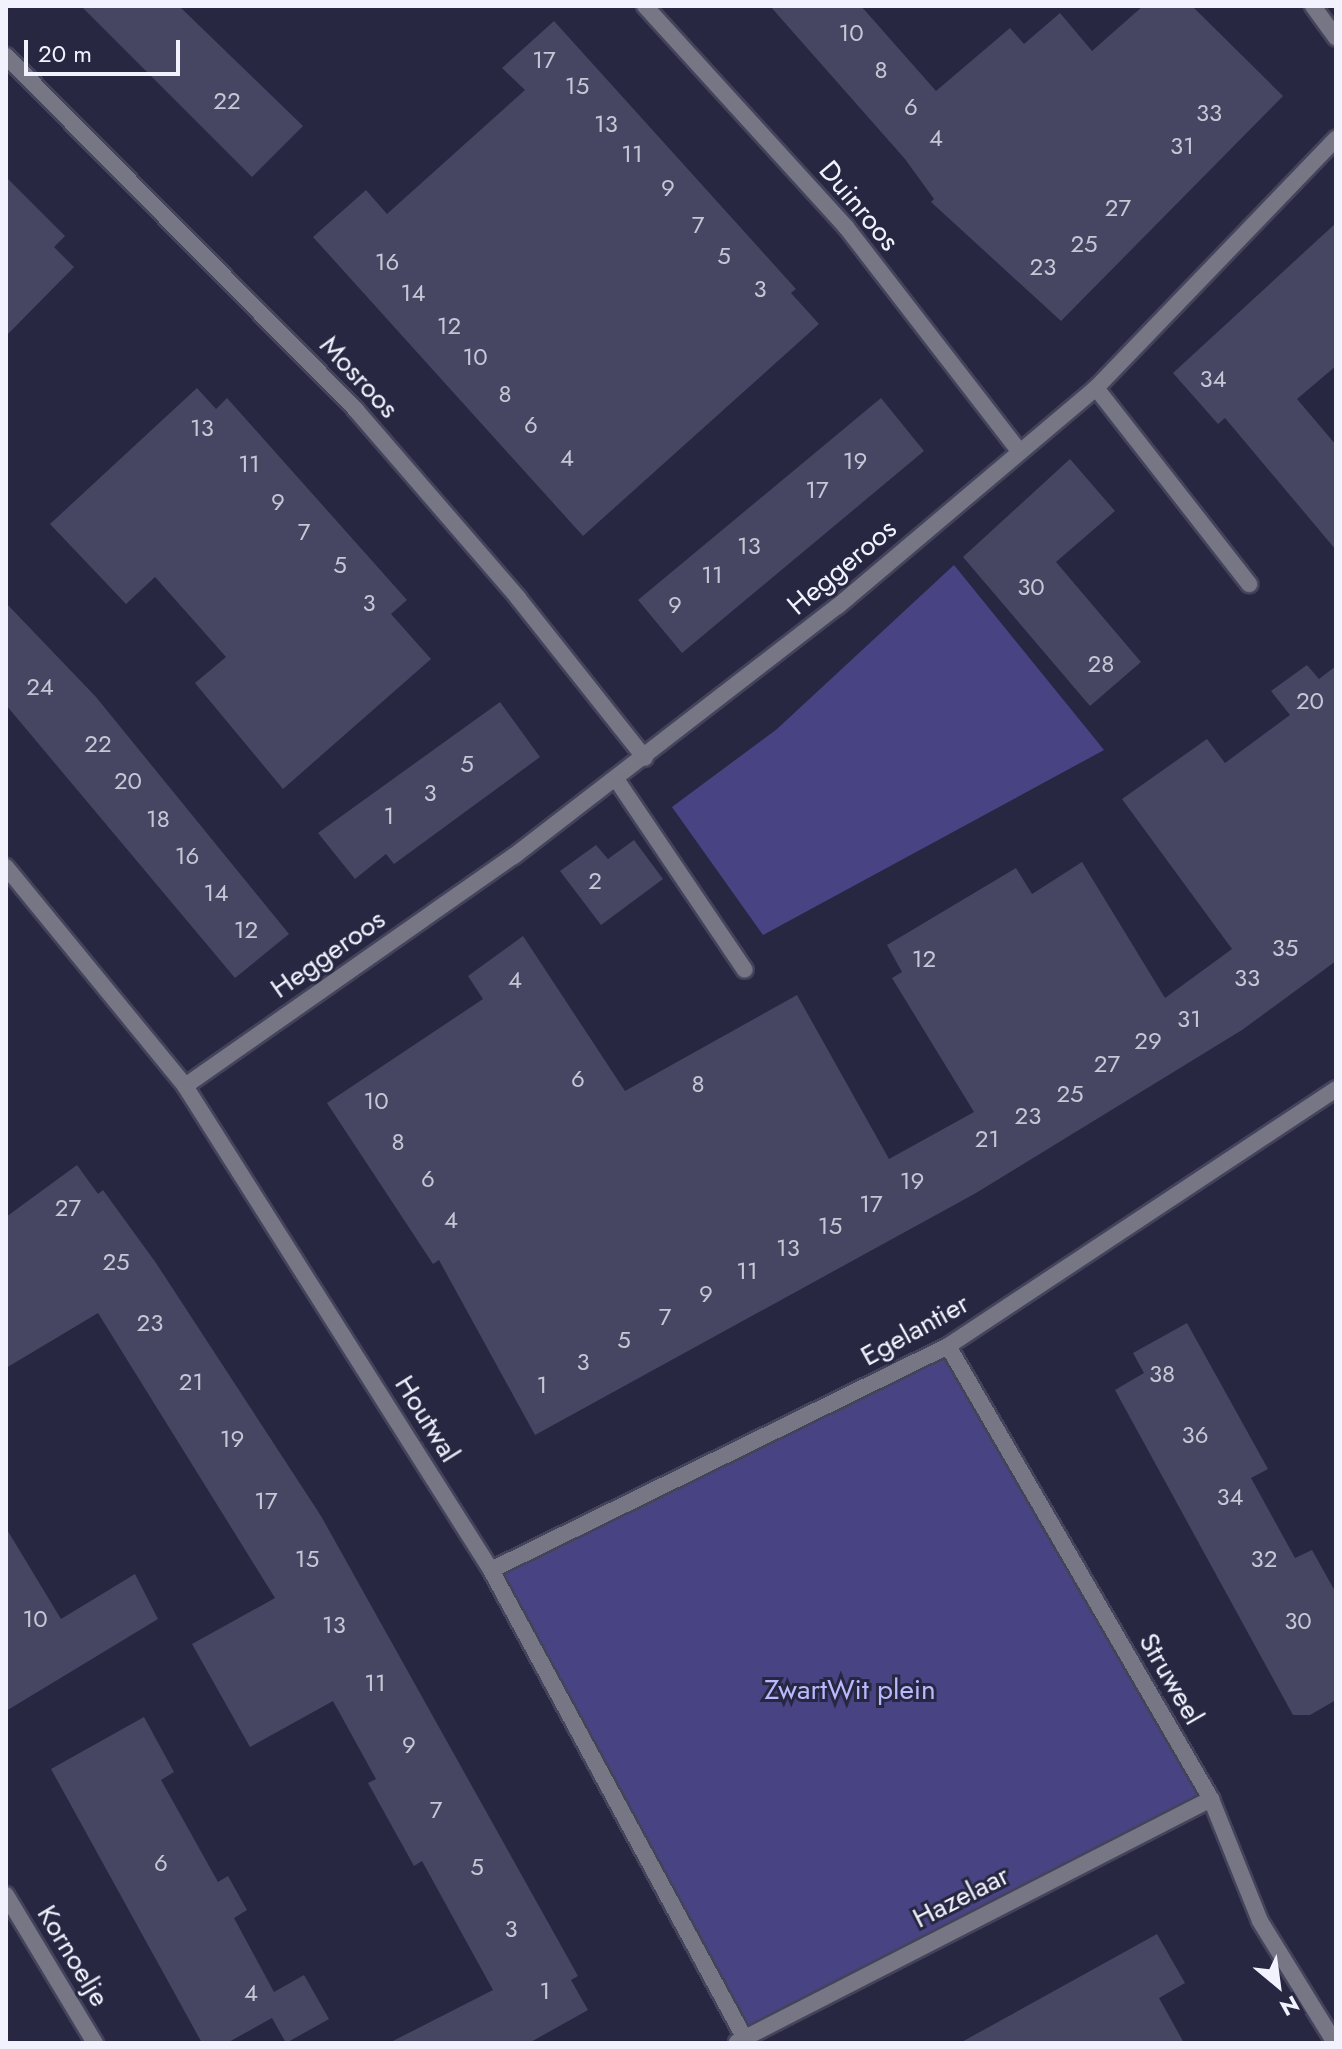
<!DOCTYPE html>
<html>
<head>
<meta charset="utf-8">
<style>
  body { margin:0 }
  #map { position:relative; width:1342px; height:2049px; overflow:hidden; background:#282742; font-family:Jost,sans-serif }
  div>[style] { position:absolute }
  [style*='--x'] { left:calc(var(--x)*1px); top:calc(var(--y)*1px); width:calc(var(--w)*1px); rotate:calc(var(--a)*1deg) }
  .green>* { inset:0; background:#484484 }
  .building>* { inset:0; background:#464662 }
  .roads { filter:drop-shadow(2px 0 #44435c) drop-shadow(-2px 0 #44435c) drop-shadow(0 2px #44435c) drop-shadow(0 -2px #44435c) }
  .minor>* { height:16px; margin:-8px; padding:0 8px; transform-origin:8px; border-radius:8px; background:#767684 }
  span { translate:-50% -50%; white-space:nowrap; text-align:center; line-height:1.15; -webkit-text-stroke:6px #282742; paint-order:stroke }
  .number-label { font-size:24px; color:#c6c7d6 }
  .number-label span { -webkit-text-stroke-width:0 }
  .street-label { font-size:28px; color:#f1f2fd }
  .park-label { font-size:28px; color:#b9b9fd }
  .frame { position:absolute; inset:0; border:8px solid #f1f2fd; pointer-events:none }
  .north { position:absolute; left:1238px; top:1945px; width:80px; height:80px; -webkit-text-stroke:6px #282742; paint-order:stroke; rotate:151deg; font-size:22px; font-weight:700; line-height:32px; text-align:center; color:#f1f2fd }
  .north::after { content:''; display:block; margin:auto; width:28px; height:36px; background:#f1f2fd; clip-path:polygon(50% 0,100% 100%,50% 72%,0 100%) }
  .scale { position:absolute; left:24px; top:40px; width:156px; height:36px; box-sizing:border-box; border:4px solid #f1f2fd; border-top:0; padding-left:10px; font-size:24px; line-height:28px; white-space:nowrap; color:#f1f2fd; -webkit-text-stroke:6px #282742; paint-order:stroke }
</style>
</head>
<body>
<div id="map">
  <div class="green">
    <i style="clip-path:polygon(954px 565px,1104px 750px,763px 935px,672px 807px,777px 729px)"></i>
    <i style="clip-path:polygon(948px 1346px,1211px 1799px,744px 2037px,491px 1570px)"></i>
  </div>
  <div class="building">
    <i style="clip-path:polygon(81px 6px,179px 6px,303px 126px,252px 177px)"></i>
    <i style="clip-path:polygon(770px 6px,861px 6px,936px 91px,1010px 28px,1024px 44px,1060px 13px,1092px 51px,1143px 6px,1192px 6px,1283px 96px,1061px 321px,931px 202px,934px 199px,905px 159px)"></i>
    <i style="clip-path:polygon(554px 21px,796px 289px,791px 293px,819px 324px,583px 536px,313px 237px,366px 190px,387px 214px,525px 90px,502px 68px)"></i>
    <i style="clip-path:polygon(6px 177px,65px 236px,54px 247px,74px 267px,6px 336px)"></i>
    <i style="clip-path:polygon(1336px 223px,1336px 366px,1297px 399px,1336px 445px,1336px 550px,1225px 418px,1218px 424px,1173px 373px)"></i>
    <i style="clip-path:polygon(197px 388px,216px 409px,227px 398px,407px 600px,391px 614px,431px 659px,283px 789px,195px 683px,226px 657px,188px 614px,155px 577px,126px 604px,50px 524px)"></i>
    <i style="clip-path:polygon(881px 398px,924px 451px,682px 653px,638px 600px)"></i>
    <i style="clip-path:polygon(1070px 459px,1115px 511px,1056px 562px,1141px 662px,1090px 706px,963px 557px)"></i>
    <i style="clip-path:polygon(6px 603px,96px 697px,289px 934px,235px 978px,6px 705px)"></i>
    <i style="clip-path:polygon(1307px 665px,1319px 679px,1336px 666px,1336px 961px,1242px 1030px,976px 1193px,535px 1435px,439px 1260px,433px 1264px,327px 1103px,483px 999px,468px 976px,523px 936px,625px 1091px,797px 995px,889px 1159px,974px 1112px,892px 978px,902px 972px,887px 945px,1016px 868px,1032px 894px,1082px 862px,1165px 998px,1232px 949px,1122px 799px,1207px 739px,1225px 763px,1290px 715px,1271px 691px)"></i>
    <i style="clip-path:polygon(500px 702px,540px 757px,394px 864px,386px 854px,355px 879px,318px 833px)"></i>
    <i style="clip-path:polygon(634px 840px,663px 879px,601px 925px,560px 871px,596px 845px,608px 859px)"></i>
    <i style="clip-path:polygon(77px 1165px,98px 1194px,103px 1190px,156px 1263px,321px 1516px,578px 1976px,571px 1980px,588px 2010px,529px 2043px,389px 2043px,493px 1990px,422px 1861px,414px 1866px,368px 1783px,376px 1779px,333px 1701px,250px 1747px,192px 1644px,275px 1598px,98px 1313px,6px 1368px,6px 1217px)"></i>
    <i style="clip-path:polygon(1187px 1323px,1268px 1469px,1251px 1478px,1295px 1558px,1312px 1550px,1336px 1593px,1336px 1700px,1310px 1715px,1293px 1715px,1115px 1390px,1144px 1373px,1133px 1353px)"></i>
    <i style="clip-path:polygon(6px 1528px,61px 1619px,135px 1574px,158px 1619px,6px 1711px)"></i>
    <i style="clip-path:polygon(144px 1717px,174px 1772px,161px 1780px,218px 1882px,228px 1876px,247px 1910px,234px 1918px,274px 1992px,304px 1975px,329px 2019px,286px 2043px,272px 2018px,227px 2043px,202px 2043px,51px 1769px)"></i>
    <i style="clip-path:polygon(1157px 1934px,1185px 1983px,1159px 1998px,1184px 2043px,960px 2043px)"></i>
  </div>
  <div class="roads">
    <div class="minor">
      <i style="--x:645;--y:6;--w:299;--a:47.7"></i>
      <i style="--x:846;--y:227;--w:283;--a:52.3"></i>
      <i style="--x:1313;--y:6;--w:39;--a:54"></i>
      <i style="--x:6;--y:56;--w:498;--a:45.3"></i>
      <i style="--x:356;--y:410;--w:248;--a:49.2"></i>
      <i style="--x:518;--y:598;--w:204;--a:51.6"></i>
      <i style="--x:1096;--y:388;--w:249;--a:52"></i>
      <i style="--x:616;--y:779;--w:230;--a:56"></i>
      <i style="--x:6;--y:867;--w:283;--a:50.7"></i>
      <i style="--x:185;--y:1086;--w:573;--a:57.7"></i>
      <i style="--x:491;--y:1570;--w:531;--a:61.55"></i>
      <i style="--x:185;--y:1086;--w:401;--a:-35"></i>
      <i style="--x:514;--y:856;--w:409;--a:-37.7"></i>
      <i style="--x:838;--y:606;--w:338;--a:-40.2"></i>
      <i style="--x:1096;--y:388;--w:346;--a:-46.1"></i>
      <i style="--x:948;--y:1346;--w:524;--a:59.86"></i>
      <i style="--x:1211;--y:1799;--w:131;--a:68.1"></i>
      <i style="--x:1260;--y:1921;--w:143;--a:58.4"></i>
      <i style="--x:491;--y:1570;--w:509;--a:-26.11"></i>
      <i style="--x:948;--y:1346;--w:465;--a:-33.5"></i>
      <i style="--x:6;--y:1895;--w:173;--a:59"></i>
      <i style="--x:737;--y:2042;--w:533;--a:-27.14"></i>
    </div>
  </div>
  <div class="number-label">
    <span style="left:851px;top:33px">10</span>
    <span style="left:544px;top:60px">17</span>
    <span style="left:881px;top:70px">8</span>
    <span style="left:577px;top:86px">15</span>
    <span style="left:227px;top:101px">22</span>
    <span style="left:911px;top:107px">6</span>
    <span style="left:1209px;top:113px">33</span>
    <span style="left:606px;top:124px">13</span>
    <span style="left:936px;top:138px">4</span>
    <span style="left:1182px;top:146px">31</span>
    <span style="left:632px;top:154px">11</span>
    <span style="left:668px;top:188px">9</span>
    <span style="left:1118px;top:208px">27</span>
    <span style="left:698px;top:225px">7</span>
    <span style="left:1084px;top:244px">25</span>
    <span style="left:724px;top:256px">5</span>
    <span style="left:387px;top:262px">16</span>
    <span style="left:1043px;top:267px">23</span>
    <span style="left:760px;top:289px">3</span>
    <span style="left:413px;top:293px">14</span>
    <span style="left:449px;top:326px">12</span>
    <span style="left:475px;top:357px">10</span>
    <span style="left:1213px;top:379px">34</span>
    <span style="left:505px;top:394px">8</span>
    <span style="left:531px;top:425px">6</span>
    <span style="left:202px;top:428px">13</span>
    <span style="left:567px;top:458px">4</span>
    <span style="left:855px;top:461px">19</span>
    <span style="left:249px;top:464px">11</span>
    <span style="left:817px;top:490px">17</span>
    <span style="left:278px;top:502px">9</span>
    <span style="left:304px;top:532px">7</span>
    <span style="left:749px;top:546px">13</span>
    <span style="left:340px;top:565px">5</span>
    <span style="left:712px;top:575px">11</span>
    <span style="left:1031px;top:587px">30</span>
    <span style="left:369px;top:603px">3</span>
    <span style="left:675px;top:605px">9</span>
    <span style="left:1101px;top:664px">28</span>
    <span style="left:40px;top:687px">24</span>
    <span style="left:1310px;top:701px">20</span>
    <span style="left:98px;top:744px">22</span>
    <span style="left:467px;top:764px">5</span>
    <span style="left:128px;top:781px">20</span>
    <span style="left:430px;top:793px">3</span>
    <span style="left:389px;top:816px">1</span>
    <span style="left:158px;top:819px">18</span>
    <span style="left:187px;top:856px">16</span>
    <span style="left:595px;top:881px">2</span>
    <span style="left:216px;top:893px">14</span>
    <span style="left:246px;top:930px">12</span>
    <span style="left:1285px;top:948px">35</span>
    <span style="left:924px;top:959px">12</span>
    <span style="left:1247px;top:978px">33</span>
    <span style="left:515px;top:980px">4</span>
    <span style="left:1189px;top:1019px">31</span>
    <span style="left:1148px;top:1041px">29</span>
    <span style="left:1107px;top:1064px">27</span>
    <span style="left:578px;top:1079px">6</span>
    <span style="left:698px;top:1084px">8</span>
    <span style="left:1070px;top:1094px">25</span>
    <span style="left:376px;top:1101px">10</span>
    <span style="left:1028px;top:1116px">23</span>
    <span style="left:987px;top:1139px">21</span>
    <span style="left:398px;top:1142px">8</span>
    <span style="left:428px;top:1179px">6</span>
    <span style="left:912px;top:1181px">19</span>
    <span style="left:871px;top:1204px">17</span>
    <span style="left:68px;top:1208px">27</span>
    <span style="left:451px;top:1220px">4</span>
    <span style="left:830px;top:1226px">15</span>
    <span style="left:788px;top:1248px">13</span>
    <span style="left:116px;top:1262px">25</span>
    <span style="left:747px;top:1271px">11</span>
    <span style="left:706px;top:1294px">9</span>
    <span style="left:665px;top:1317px">7</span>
    <span style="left:150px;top:1323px">23</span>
    <span style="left:624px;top:1340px">5</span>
    <span style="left:583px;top:1362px">3</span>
    <span style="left:1162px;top:1374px">38</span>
    <span style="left:191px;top:1382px">21</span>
    <span style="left:542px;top:1385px">1</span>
    <span style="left:1195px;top:1435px">36</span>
    <span style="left:232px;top:1439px">19</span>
    <span style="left:1230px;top:1497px">34</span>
    <span style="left:266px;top:1501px">17</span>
    <span style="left:307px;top:1559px">15</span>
    <span style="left:1264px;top:1559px">32</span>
    <span style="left:35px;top:1619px">10</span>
    <span style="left:1298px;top:1621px">30</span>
    <span style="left:334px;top:1625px">13</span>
    <span style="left:375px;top:1683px">11</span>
    <span style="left:409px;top:1745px">9</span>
    <span style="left:436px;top:1810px">7</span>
    <span style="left:161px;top:1863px">6</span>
    <span style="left:477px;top:1867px">5</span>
    <span style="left:511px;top:1929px">3</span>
    <span style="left:545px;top:1991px">1</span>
    <span style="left:251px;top:1993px">4</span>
  </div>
  <div class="street-label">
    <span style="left:859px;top:206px;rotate:50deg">Duinroos</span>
    <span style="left:359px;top:377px;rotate:47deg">Mosroos</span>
    <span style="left:842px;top:567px;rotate:-40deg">Heggeroos</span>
    <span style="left:328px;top:954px;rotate:-35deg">Heggeroos</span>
    <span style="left:915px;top:1330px;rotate:-29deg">Egelantier</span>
    <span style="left:427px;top:1419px;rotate:58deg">Houtwal</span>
    <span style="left:1171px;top:1679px;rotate:60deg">Struweel</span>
    <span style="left:961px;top:1897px;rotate:-27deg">Hazelaar</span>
    <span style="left:73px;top:1956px;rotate:59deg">Kornoelje</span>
  </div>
  <div class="park-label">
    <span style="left:850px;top:1690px">ZwartWit plein</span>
  </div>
  <div class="frame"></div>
  <div class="north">N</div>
  <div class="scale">20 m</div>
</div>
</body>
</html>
